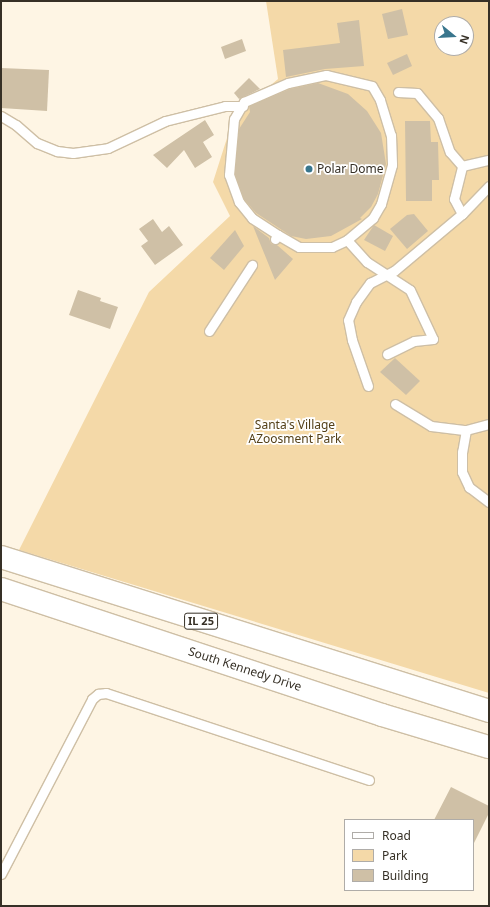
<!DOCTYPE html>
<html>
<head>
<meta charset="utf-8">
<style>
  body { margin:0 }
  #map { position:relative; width:490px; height:907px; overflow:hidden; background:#fef5e4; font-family:"Noto Sans",sans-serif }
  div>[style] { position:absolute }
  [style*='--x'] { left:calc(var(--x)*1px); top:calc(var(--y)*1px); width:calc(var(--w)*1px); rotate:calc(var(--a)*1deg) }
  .green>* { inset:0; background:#f4d9a8 }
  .building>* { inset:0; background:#cfc0a6 }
  .roads { filter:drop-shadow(1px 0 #cebfa5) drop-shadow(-1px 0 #cebfa5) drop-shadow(0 1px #cebfa5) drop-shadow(0 -1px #cebfa5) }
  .service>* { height:9px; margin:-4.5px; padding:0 4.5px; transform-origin:4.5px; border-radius:4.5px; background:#fff }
  .primary>* { height:22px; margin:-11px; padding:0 11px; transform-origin:11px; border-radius:11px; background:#fff }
  .dots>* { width:11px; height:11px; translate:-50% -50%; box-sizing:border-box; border:2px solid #fff; border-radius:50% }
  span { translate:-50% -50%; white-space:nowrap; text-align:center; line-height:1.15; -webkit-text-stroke:3.5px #fff; paint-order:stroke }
  .shield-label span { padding:1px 3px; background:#fff; border:1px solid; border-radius:3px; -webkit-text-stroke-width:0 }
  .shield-label { font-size:11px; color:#363026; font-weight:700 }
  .poi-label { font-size:12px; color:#363026 }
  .left { translate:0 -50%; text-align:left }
  .park-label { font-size:12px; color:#544018 }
  .street-label { font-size:12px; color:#363026 }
  .frame { position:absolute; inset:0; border:2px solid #363026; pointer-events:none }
  .legend { position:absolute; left:344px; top:819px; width:130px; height:72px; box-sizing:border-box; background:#fff; border:1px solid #afaca8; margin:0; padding:5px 7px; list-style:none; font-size:12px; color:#363026 }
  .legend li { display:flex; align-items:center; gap:8px; height:20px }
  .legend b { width:20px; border:1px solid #afaca8 }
  .north { position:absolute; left:434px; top:16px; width:40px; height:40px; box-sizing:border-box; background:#fff; border:1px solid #afaca8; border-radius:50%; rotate:108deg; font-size:11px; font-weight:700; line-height:16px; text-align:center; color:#363026 }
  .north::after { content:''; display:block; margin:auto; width:14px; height:18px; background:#39768d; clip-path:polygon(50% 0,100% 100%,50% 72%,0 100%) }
</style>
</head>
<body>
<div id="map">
  <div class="green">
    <i style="clip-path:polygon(evenodd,266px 1px,489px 1px,489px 693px,19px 550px,149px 292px,230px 216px,213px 182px,234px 116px,278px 79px,266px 1px,442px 24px,466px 24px,466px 48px,442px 48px,442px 24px)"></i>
  </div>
  <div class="building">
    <i style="clip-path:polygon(402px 9px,408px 35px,388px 39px,382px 14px)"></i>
    <i style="clip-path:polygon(359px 20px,364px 66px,325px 69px,286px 77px,283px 50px,340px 43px,337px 23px)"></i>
    <i style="clip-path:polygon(242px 39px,246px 51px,225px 59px,221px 47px)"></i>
    <i style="clip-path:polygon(407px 54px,412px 66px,393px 75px,387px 63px)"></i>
    <i style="clip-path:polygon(1px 68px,49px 70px,47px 111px,1px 108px)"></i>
    <i style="clip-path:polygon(249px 78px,260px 89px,239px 99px,234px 93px)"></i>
    <i style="clip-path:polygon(318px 83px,348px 94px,367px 111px,381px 133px,386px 164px,378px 194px,371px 207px,360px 218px,362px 219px,331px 236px,306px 239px,291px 236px,256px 213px,244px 199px,235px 174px,239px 129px,250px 112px,249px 106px,290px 89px)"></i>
    <i style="clip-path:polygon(205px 120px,214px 135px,203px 142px,212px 157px,195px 168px,184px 150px,167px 168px,153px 155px)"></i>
    <i style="clip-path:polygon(405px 121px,430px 121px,431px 142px,438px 142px,439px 180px,432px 180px,432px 201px,406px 201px)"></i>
    <i style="clip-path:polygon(414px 214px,428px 231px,407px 249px,390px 229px,407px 215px)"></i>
    <i style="clip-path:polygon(153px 219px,162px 232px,169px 226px,183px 245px,155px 265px,141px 246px,148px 241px,139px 229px)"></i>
    <i style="clip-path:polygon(374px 225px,393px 236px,385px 251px,364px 240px)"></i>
    <i style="clip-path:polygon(253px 226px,269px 238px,271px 244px,277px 245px,293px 259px,275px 280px)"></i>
    <i style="clip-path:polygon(235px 230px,244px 246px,224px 270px,210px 258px)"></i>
    <i style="clip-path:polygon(78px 290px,101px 298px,100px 301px,118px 307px,110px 329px,69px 315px)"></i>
    <i style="clip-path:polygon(395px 358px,420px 381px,406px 395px,380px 372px)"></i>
    <i style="clip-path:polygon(451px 787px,489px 806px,489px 813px,473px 845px,473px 820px,434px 820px)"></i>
  </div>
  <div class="roads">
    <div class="service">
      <i style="--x:398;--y:92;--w:19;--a:3"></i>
      <i style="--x:417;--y:93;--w:33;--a:50"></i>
      <i style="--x:438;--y:118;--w:36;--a:71"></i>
      <i style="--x:450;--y:152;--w:18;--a:49"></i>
      <i style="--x:1;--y:116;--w:17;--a:31"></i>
      <i style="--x:16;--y:125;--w:28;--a:41"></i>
      <i style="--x:37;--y:143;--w:22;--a:22"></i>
      <i style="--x:57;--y:151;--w:16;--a:7"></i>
      <i style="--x:73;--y:153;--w:35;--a:-8"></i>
      <i style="--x:108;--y:148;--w:63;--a:-25.3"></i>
      <i style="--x:165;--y:121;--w:62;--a:-14"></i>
      <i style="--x:225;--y:106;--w:18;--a:0"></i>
      <i style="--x:462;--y:166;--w:28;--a:-13"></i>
      <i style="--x:462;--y:214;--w:17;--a:-118"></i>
      <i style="--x:454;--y:199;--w:34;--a:-76"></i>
      <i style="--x:278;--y:235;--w:31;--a:-147"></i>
      <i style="--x:252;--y:218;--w:21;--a:-129"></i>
      <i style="--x:239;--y:202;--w:29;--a:-110"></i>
      <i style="--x:229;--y:175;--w:56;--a:-84.9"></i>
      <i style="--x:234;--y:119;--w:20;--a:-60"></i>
      <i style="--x:244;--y:102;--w:48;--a:-23.4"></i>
      <i style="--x:288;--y:83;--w:39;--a:-12"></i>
      <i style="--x:326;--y:75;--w:47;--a:13.4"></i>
      <i style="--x:372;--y:86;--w:16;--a:60"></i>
      <i style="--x:380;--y:100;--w:37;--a:73"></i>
      <i style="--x:391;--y:135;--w:30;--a:88"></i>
      <i style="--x:392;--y:165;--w:41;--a:105.8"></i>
      <i style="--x:381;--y:204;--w:16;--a:120"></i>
      <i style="--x:373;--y:218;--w:34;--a:140"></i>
      <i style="--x:275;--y:239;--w:5;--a:-53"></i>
      <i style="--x:278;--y:235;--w:24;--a:30"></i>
      <i style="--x:299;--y:247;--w:33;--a:0"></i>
      <i style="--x:332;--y:247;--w:17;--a:-25"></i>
      <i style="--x:347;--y:240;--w:30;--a:48"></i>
      <i style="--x:367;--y:262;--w:51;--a:33.1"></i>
      <i style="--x:410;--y:290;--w:54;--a:64.9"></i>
      <i style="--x:433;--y:339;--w:19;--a:174"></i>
      <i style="--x:414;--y:341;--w:30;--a:154"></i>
      <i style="--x:209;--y:331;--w:79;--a:-56.9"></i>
      <i style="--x:368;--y:386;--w:49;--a:-109.2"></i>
      <i style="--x:352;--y:340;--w:20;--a:-101"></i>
      <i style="--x:348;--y:320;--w:20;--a:-66"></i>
      <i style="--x:356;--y:302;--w:24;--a:-54"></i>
      <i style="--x:370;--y:283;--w:27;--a:-27"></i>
      <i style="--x:394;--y:271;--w:89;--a:-40"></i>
      <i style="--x:462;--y:214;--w:39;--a:-46"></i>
      <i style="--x:395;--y:404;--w:42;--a:31.4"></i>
      <i style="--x:431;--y:426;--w:35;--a:7"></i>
      <i style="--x:466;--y:430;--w:24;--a:-15"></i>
      <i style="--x:466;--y:430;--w:22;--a:100"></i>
      <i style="--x:462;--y:452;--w:20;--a:90"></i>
      <i style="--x:462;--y:472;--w:17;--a:65"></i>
      <i style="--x:469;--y:487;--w:25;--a:37"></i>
      <i style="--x:1;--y:874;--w:197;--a:-62.5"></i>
      <i style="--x:92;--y:699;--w:8;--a:-40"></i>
      <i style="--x:98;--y:694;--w:8;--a:-7"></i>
      <i style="--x:106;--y:693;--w:277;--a:18.3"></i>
    </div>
    <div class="primary">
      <i style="--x:1;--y:557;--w:512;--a:17.51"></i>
      <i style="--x:1;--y:589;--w:401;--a:18.3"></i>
      <i style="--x:382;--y:715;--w:112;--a:16.7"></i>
    </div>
  </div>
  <div class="dots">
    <i style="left:309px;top:169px;background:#39768d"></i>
  </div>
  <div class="shield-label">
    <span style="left:201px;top:621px">IL 25</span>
  </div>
  <div class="poi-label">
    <span class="left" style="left:317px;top:169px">Polar Dome</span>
  </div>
  <div class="park-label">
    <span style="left:295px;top:432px">Santa's Village<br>AZoosment Park</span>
  </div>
  <div class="street-label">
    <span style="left:245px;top:669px;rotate:18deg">South Kennedy Drive</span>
  </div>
  <div class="frame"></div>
  <ul class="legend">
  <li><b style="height:5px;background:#fff"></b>Road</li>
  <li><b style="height:11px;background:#f4d9a8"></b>Park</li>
  <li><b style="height:11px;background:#cfc0a6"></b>Building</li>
  </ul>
  <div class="north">N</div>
</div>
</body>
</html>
